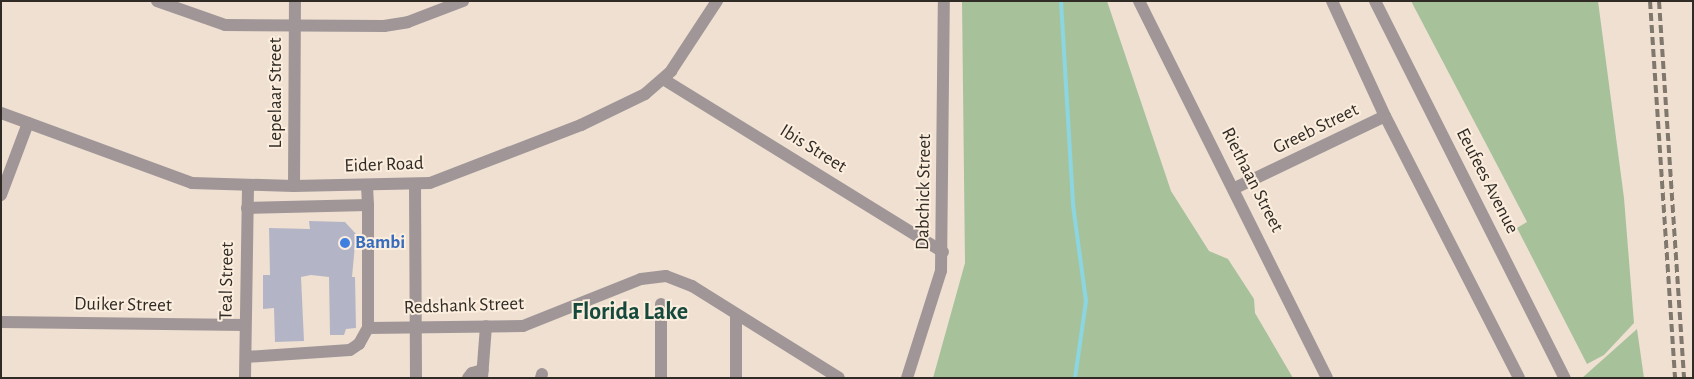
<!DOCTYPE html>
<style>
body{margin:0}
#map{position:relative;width:1694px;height:379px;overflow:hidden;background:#efe0d1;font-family:"Alegreya Sans",sans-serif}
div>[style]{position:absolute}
.green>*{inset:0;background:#a7c29b}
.stream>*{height:4px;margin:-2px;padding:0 2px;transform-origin:2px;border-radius:2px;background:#8bd6e1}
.building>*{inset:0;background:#b3b5c7}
.minor>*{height:12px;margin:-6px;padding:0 6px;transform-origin:6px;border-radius:6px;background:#a09697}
.rail>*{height:4px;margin-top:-2px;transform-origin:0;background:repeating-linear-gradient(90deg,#80776d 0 8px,transparent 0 12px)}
.dots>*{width:14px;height:14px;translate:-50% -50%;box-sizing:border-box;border:2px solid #fceede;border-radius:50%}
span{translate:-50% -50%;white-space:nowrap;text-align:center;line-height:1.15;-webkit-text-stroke:4px #fceede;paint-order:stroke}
.street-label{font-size:19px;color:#302b25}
.shop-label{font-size:19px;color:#366cbe;font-weight:700}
.left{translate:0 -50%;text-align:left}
.district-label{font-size:24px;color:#15493c;font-weight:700}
.frame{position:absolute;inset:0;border:2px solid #302b25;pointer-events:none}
</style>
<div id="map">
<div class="green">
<i style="clip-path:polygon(962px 1px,1107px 1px,1171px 191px,1209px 251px,1228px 259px,1254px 299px,1255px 313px,1293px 378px,933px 378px,965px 263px)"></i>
<i style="clip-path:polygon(1411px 1px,1598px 1px,1624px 198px,1634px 323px,1604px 355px,1587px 364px,1517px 228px,1527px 222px)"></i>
<i style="clip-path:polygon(1637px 329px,1644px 378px,1582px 378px,1609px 354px)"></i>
</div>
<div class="stream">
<i style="left:1061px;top:1px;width:204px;rotate:86.6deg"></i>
<i style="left:1073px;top:205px;width:97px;rotate:82.3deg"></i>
<i style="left:1086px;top:301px;width:78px;rotate:98.1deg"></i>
</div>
<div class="building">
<i style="clip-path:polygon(309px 221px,345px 222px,356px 234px,352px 277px,355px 277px,356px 328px,346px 329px,344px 335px,330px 335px,329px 277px,311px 275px,301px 277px,304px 341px,275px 342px,274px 308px,263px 309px,263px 275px,270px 275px,269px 228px,310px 229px)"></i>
</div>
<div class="minor">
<i style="left:157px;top:1px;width:72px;rotate:19.4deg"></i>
<i style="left:225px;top:25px;width:159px;rotate:0.4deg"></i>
<i style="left:384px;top:26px;width:24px;rotate:-9deg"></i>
<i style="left:408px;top:22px;width:59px;rotate:-20.9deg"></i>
<i style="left:1139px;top:1px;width:421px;rotate:63.5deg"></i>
<i style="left:1332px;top:1px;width:127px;rotate:65.3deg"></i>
<i style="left:1385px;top:116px;width:294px;rotate:62.9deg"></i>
<i style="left:1375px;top:1px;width:422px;rotate:63.3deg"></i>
<i style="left:663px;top:79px;width:329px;rotate:31.7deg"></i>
<i style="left:1px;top:113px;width:203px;rotate:20.1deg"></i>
<i style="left:192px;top:183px;width:102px;rotate:1.7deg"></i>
<i style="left:294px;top:186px;width:136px;rotate:-1.3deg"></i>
<i style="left:430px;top:183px;width:162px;rotate:-21deg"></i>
<i style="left:581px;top:125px;width:71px;rotate:-25.8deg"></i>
<i style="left:645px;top:94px;width:35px;rotate:-41deg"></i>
<i style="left:671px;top:71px;width:84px;rotate:-56.7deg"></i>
<i style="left:415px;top:185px;width:193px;rotate:89.7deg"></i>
<i style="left:294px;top:186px;width:185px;rotate:-89.7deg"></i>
<i style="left:1235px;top:188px;width:166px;rotate:-25.6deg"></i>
<i style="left:1px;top:195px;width:77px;rotate:-69.4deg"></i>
<i style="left:368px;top:205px;width:123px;rotate:90deg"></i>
<i style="left:247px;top:208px;width:121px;rotate:-1.4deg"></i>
<i style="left:368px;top:205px;width:20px;rotate:-93deg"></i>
<i style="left:1px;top:322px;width:244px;rotate:0.7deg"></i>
<i style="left:246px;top:357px;width:104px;rotate:-3.9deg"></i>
<i style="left:350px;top:350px;width:11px;rotate:-34deg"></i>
<i style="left:359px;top:344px;width:18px;rotate:-61deg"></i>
<i style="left:368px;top:328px;width:155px;rotate:-0.7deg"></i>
<i style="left:523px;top:326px;width:127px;rotate:-21.7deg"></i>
<i style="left:641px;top:279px;width:25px;rotate:-7deg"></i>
<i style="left:666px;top:276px;width:28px;rotate:21deg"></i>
<i style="left:692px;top:286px;width:173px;rotate:32deg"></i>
<i style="left:245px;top:378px;width:193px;rotate:-89.1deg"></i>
<i style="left:468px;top:378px;width:6px;rotate:-51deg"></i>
<i style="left:472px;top:373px;width:11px;rotate:-15deg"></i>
<i style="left:482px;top:378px;width:52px;rotate:-85.6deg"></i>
<i style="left:541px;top:378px;width:4px;rotate:-76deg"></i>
<i style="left:661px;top:378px;width:74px;rotate:-90deg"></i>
<i style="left:736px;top:378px;width:63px;rotate:-90deg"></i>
<i style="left:907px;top:378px;width:112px;rotate:-72.4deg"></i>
<i style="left:941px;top:271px;width:270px;rotate:-89.4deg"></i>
</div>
<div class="rail">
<i style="left:1650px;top:1px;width:378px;rotate:86.2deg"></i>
<i style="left:1659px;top:1px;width:378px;rotate:86.2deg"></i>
</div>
<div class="dots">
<i style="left:345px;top:243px;background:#3f7fe0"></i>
</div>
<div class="street-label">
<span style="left:276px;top:93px;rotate:-90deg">Lepelaar Street</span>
<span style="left:1316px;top:129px;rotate:-26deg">Greeb Street</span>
<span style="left:813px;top:149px;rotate:32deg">Ibis Street</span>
<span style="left:384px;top:165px;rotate:-2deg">Eider Road</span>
<span style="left:1252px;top:180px;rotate:63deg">Riethaan Street</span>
<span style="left:1487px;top:181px;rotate:63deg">Eeufees Avenue</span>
<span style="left:924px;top:192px;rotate:-89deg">Dabchick Street</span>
<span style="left:227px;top:281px;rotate:-89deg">Teal Street</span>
<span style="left:123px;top:305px;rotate:1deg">Duiker Street</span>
<span style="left:464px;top:306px;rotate:-2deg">Redshank Street</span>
</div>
<div class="shop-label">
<span class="left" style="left:355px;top:243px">Bambi</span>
</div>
<div class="district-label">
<span style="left:630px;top:313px">Florida Lake</span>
</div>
<div class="frame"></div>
</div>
